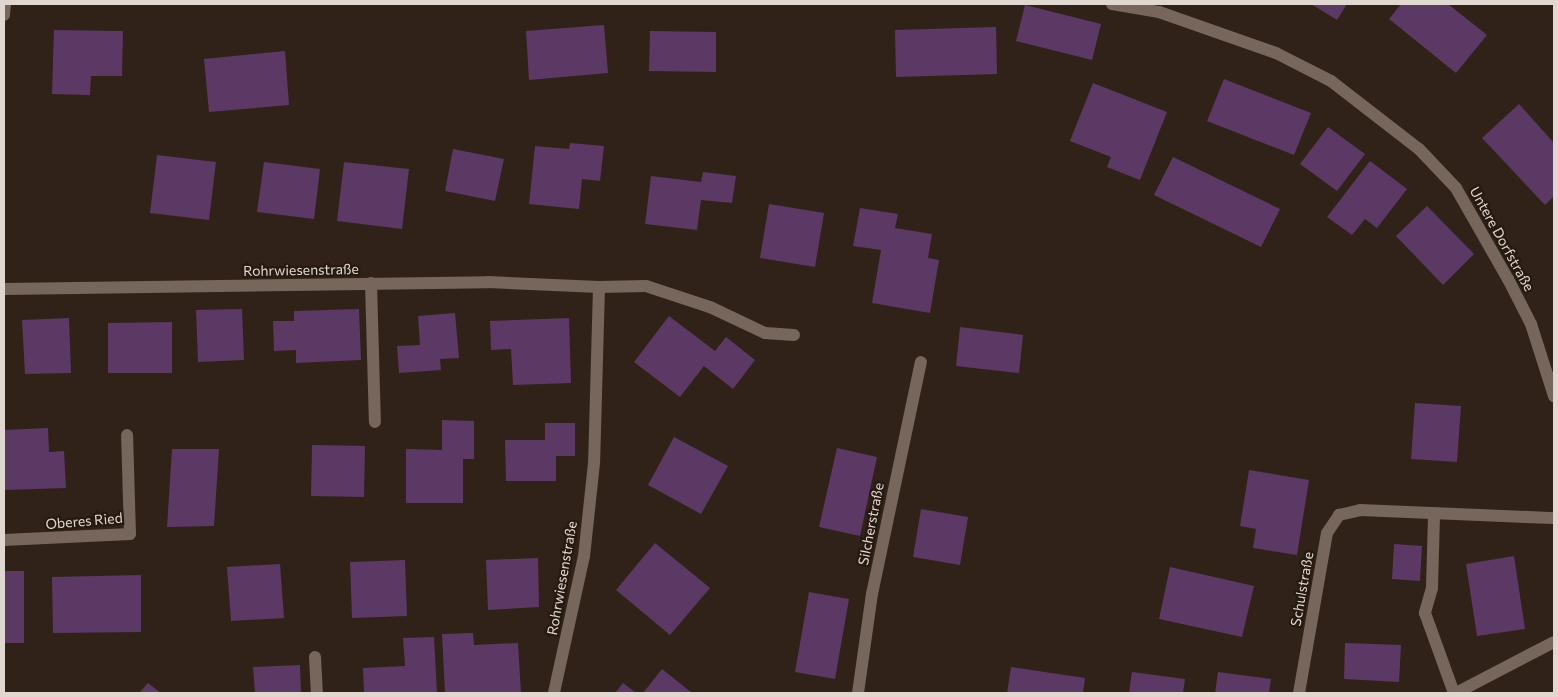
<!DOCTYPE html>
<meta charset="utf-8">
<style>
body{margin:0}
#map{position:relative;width:1558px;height:697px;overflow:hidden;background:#302219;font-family:Commissioner,sans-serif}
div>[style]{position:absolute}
.building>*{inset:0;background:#5c3864}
.service>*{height:12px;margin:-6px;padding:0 6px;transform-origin:6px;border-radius:6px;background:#76665b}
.minor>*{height:12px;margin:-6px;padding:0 6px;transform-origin:6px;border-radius:6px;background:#76665b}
.tertiary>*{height:12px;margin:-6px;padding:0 6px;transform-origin:6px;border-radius:6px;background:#76665b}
span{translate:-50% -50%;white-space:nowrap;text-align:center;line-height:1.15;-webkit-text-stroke:4.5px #261910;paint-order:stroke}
.street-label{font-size:14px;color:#e1d7d1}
.frame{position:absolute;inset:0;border:5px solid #e1d7d1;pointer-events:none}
</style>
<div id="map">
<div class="building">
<i style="clip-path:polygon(1311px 4px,1347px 4px,1337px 20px)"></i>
<i style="clip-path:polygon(1401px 4px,1448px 4px,1487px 35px,1456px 73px,1389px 19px)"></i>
<i style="clip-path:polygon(1025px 5px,1101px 24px,1092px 60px,1016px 41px)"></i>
<i style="clip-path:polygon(604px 25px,608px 73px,529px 80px,526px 31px)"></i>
<i style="clip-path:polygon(996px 27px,997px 74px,896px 77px,895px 30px)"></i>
<i style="clip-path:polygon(54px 30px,123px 31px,122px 76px,91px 76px,90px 95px,52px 94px)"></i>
<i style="clip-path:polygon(650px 31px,716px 32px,716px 72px,649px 71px)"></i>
<i style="clip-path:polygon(285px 51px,289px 105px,209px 112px,204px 59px)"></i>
<i style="clip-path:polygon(1224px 79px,1311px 113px,1294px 155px,1207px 121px)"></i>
<i style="clip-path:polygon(1093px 83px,1167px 112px,1140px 180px,1107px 167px,1111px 157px,1070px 141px)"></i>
<i style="clip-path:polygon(1519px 104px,1554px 143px,1554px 196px,1545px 205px,1482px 138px)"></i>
<i style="clip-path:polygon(1328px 127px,1365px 154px,1337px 191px,1300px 164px)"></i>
<i style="clip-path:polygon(570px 143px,604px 146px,600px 181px,582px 179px,579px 209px,529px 204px,535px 146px,569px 149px)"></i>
<i style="clip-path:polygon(453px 149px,504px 159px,495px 201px,445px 191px)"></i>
<i style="clip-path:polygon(157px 155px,216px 162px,209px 220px,150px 213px)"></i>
<i style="clip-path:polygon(1173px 157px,1280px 209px,1261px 247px,1154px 195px)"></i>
<i style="clip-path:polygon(1370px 161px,1407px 189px,1377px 228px,1365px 219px,1352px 235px,1327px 217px)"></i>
<i style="clip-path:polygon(264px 162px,320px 169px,314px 219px,257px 212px)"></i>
<i style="clip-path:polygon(344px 162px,409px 169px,402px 229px,337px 221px)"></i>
<i style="clip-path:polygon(703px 172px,736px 176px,732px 203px,701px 200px,697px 230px,645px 224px,651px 176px,701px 182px)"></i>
<i style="clip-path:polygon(769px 204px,824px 213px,815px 267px,760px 258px)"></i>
<i style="clip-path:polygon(1427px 206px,1474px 254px,1443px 285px,1396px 236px)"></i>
<i style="clip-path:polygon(860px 208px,898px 214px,895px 228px,932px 234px,928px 258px,939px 260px,930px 313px,872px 303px,881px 250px,853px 246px)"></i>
<i style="clip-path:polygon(242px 309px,244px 360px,198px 362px,196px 310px)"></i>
<i style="clip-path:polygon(359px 309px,361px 360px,296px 363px,296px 350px,274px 351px,273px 321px,294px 321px,294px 311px)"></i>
<i style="clip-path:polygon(455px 313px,459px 358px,440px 359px,441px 370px,399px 373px,397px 346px,420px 345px,418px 316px)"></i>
<i style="clip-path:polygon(669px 316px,715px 351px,726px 337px,755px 360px,733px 389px,704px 366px,680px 397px,634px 362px)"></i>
<i style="clip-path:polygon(69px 318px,71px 373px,25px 374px,22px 320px)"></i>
<i style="clip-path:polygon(569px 318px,571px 383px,513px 385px,511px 349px,491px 350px,490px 321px)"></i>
<i style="clip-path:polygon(172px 322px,172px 373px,108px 373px,108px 323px)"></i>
<i style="clip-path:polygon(960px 327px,1023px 335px,1019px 373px,956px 366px)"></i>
<i style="clip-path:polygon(1415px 403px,1461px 406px,1457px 462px,1411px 459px)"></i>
<i style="clip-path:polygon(442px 420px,474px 421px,474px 459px,463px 459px,463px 503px,406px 503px,406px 449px,442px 450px)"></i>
<i style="clip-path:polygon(545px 423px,575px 423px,575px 456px,556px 456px,556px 481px,506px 481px,505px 440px,545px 440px)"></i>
<i style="clip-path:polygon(48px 428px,49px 452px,64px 451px,66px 488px,4px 490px,4px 430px)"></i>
<i style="clip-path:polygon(674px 437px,728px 466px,701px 514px,648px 485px)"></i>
<i style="clip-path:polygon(312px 445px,365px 446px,364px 497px,311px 496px)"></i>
<i style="clip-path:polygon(837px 448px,877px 457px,860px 536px,819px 527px)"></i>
<i style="clip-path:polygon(172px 449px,219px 449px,214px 526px,167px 527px)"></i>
<i style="clip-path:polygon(1249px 470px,1309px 480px,1297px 555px,1253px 548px,1256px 529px,1240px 526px)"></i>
<i style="clip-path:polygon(921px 509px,968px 517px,960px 565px,913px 557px)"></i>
<i style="clip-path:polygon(655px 543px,710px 588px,670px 635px,616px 590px)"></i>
<i style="clip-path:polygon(1394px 544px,1422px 546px,1420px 581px,1392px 579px)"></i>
<i style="clip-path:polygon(1514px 556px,1525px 629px,1477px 636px,1466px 564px)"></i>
<i style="clip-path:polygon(538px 558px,539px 607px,488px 610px,486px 560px)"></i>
<i style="clip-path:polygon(405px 560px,407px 616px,352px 618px,350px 562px)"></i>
<i style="clip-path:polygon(280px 564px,284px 618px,231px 621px,227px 567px)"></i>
<i style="clip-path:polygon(1170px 567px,1254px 586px,1242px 637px,1159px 619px)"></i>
<i style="clip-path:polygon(4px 571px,24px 571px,24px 643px,4px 643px)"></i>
<i style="clip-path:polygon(141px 575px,141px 632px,53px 633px,52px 577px)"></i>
<i style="clip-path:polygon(809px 592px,849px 599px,835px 679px,795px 672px)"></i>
<i style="clip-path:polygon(473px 633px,474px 645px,518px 643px,521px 693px,445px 693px,442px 634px)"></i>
<i style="clip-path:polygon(434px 637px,437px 693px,364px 693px,363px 668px,405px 666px,403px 638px)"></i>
<i style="clip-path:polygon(1345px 643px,1401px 645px,1399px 682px,1344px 679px)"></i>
<i style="clip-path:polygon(300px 665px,301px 693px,255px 693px,253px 667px)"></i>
<i style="clip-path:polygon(1011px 667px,1085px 678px,1083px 693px,1007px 693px)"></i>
<i style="clip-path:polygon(662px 669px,692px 693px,643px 693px)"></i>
<i style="clip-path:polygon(1132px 672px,1185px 679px,1183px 693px,1129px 693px)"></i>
<i style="clip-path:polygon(1218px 672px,1271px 679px,1269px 693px,1215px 693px)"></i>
<i style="clip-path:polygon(148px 683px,161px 693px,139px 693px)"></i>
<i style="clip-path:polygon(623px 683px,636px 693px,615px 693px)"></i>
</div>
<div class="service">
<i style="left:371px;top:283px;width:139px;rotate:88.4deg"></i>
<i style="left:1434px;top:516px;width:72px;rotate:91.6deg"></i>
<i style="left:1432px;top:588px;width:26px;rotate:106deg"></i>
<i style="left:1425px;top:613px;width:85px;rotate:70.1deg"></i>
<i style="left:315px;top:657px;width:36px;rotate:87deg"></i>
<i style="left:1299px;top:693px;width:162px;rotate:-80.1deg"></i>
<i style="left:1327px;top:533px;width:22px;rotate:-56deg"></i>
<i style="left:1339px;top:515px;width:22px;rotate:-13deg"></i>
<i style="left:1360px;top:510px;width:194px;rotate:2.4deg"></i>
</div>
<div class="minor">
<i style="left:4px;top:15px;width:11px;rotate:-85deg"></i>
<i style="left:599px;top:287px;width:47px;rotate:-1.2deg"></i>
<i style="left:646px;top:286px;width:67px;rotate:18.2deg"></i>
<i style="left:710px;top:307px;width:61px;rotate:25.3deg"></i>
<i style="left:765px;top:333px;width:29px;rotate:4deg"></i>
<i style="left:4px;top:289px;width:484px;rotate:-0.8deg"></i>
<i style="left:488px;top:282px;width:111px;rotate:2.6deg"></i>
<i style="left:599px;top:287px;width:176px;rotate:91.6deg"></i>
<i style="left:594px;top:463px;width:94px;rotate:96.1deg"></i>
<i style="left:584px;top:556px;width:140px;rotate:102.4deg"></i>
<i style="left:4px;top:540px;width:126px;rotate:-2.7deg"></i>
<i style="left:130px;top:534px;width:99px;rotate:-91.7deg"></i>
<i style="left:858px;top:693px;width:100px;rotate:-82deg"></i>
<i style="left:872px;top:594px;width:237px;rotate:-78.1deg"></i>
<i style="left:1456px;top:693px;width:110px;rotate:-27.5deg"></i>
</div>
<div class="tertiary">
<i style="left:1112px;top:4px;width:48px;rotate:9.7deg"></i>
<i style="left:1159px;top:12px;width:124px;rotate:19.3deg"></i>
<i style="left:1276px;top:53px;width:62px;rotate:27deg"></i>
<i style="left:1331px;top:81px;width:111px;rotate:37.7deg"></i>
<i style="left:1419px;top:149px;width:54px;rotate:46.5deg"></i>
<i style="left:1456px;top:188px;width:105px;rotate:60.3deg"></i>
<i style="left:1508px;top:279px;width:51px;rotate:62.9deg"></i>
<i style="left:1531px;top:324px;width:76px;rotate:72.3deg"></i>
</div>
<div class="street-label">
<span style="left:1502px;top:239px;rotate:61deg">Untere Dorfstraße</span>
<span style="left:301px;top:270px;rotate:-1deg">Rohrwiesenstraße</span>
<span style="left:84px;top:521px;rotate:-5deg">Oberes Ried</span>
<span style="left:871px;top:524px;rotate:-79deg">Silcherstraße</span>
<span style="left:562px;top:578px;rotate:-80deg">Rohrwiesenstraße</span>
<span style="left:1302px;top:589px;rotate:-80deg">Schulstraße</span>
</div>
<div class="frame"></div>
</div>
